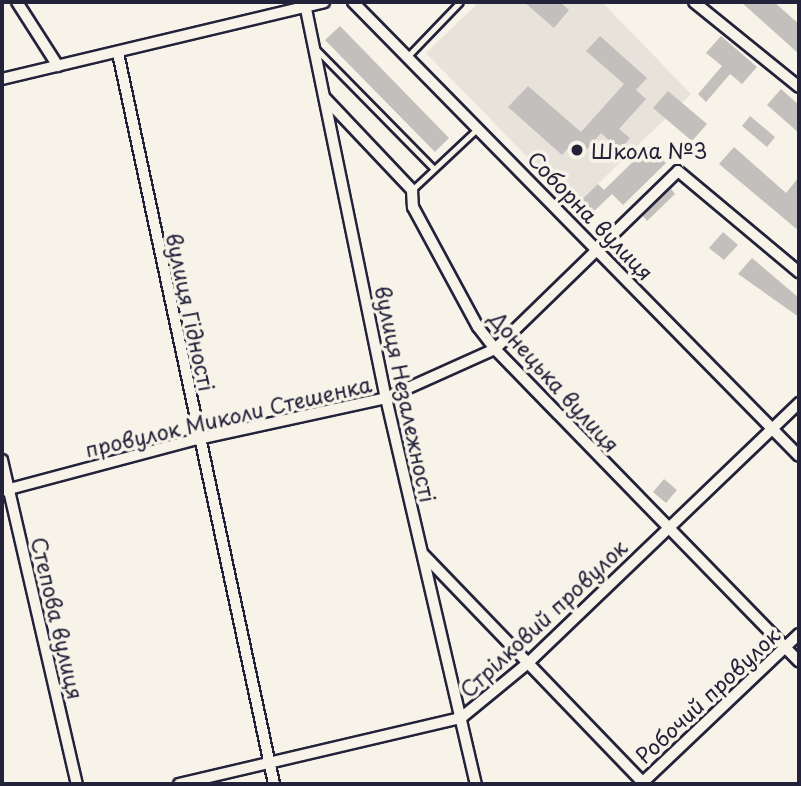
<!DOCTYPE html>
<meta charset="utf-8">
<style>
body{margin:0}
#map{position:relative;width:801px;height:786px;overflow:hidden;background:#f7f3e8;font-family:"Playpen Sans",sans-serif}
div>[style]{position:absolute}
.built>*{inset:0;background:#e7e3db}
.building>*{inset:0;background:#c2bfbd}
.roads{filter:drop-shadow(2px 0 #22223b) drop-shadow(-2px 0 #22223b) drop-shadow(0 2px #22223b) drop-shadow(0 -2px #22223b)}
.lane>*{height:5px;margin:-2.5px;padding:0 2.5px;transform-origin:2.5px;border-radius:2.5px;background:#f7f3e8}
.street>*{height:10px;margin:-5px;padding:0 5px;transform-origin:5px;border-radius:5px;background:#f7f3e8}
.dots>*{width:19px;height:19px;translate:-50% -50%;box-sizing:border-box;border:4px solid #f7f3e8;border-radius:50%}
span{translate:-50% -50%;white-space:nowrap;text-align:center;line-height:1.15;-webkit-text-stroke:7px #f7f3e8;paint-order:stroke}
.poi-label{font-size:21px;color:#22223b}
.left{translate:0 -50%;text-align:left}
.street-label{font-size:21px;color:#22223b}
.frame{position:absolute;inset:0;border:4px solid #22223b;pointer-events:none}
</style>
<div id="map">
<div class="built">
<i style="clip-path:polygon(479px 2px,602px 2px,691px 94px,575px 206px,426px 53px)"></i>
</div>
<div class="building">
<i style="clip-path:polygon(524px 2px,560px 2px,569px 10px,554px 28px)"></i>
<i style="clip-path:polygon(741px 2px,774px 2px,799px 24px,799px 54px)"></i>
<i style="clip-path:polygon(340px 26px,449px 138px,435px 152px,325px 40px)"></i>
<i style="clip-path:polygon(600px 36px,647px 78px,636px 90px,646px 99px,619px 129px,630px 138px,620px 150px,601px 133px,580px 157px,569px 147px,562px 155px,508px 107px,528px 86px,581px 132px,624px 84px,586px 51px)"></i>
<i style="clip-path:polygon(721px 36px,757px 67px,742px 84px,730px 74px,706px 102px,698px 94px,722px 66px,706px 53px)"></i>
<i style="clip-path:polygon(781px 89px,799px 105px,799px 133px,767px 105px)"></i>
<i style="clip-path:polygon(668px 91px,707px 124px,692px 141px,653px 108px)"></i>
<i style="clip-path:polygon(750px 116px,775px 137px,767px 147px,742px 126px)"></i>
<i style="clip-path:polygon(649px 146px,666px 163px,623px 205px,612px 194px,587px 218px,575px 206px,598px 184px,604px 190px)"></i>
<i style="clip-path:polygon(734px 147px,786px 193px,799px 177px,799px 231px,719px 164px)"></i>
<i style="clip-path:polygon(671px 189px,675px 194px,647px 221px,643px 216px)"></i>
<i style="clip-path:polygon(723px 232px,738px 245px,724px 260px,709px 248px)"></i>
<i style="clip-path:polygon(752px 258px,799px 298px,799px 317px,738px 274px)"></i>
<i style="clip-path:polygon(664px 479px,677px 490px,666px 503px,653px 492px)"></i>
</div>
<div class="roads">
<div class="lane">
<i style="left:316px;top:49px;width:168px;rotate:45.5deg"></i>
<i style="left:407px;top:57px;width:76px;rotate:-46.1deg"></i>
<i style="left:413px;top:189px;width:88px;rotate:-43.2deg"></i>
</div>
<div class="street">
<i style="left:17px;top:2px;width:76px;rotate:57.4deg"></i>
<i style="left:353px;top:2px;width:636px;rotate:45.51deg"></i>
<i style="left:694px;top:2px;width:135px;rotate:39deg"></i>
<i style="left:306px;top:9px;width:397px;rotate:78.4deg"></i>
<i style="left:386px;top:398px;width:396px;rotate:76.9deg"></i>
<i style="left:118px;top:53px;width:747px;rotate:77.95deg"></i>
<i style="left:2px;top:79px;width:331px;rotate:-13.4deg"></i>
<i style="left:325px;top:98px;width:127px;rotate:46.6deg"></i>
<i style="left:412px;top:190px;width:17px;rotate:87deg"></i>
<i style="left:413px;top:207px;width:136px;rotate:61.6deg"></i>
<i style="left:478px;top:327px;width:28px;rotate:52deg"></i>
<i style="left:495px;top:349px;width:436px;rotate:45.8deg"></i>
<i style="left:2px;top:460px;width:333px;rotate:77deg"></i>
<i style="left:2px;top:491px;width:203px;rotate:-14.9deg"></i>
<i style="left:198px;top:439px;width:192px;rotate:-12.3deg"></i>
<i style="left:386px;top:398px;width:120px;rotate:-24.2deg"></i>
<i style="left:495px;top:349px;width:255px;rotate:-44.2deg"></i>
<i style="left:678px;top:171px;width:158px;rotate:39.9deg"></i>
<i style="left:424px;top:555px;width:318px;rotate:46.1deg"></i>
<i style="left:179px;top:784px;width:290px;rotate:-13.2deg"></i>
<i style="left:461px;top:718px;width:87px;rotate:-39.4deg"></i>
<i style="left:528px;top:663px;width:376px;rotate:-43.8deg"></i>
<i style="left:641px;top:784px;width:218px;rotate:-43.5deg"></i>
</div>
</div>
<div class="dots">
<i style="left:577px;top:150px;background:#22223b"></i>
</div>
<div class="poi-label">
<span class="left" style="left:591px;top:150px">Школа №3</span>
</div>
<div class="street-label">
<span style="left:591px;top:215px;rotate:46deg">Соборна вулиця</span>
<span style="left:191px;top:312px;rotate:78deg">вулиця Гідності</span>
<span style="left:555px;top:381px;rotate:48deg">Донецька вулиця</span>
<span style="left:406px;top:394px;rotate:78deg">вулиця Незалежності</span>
<span style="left:228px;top:416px;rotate:-13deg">провулок Миколи Стешенка</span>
<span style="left:58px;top:618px;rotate:77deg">Степова вулиця</span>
<span style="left:543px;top:618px;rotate:-43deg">Стрілковий провулок</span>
<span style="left:707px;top:695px;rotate:-43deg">Робочий провулок</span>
</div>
<div class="frame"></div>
</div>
